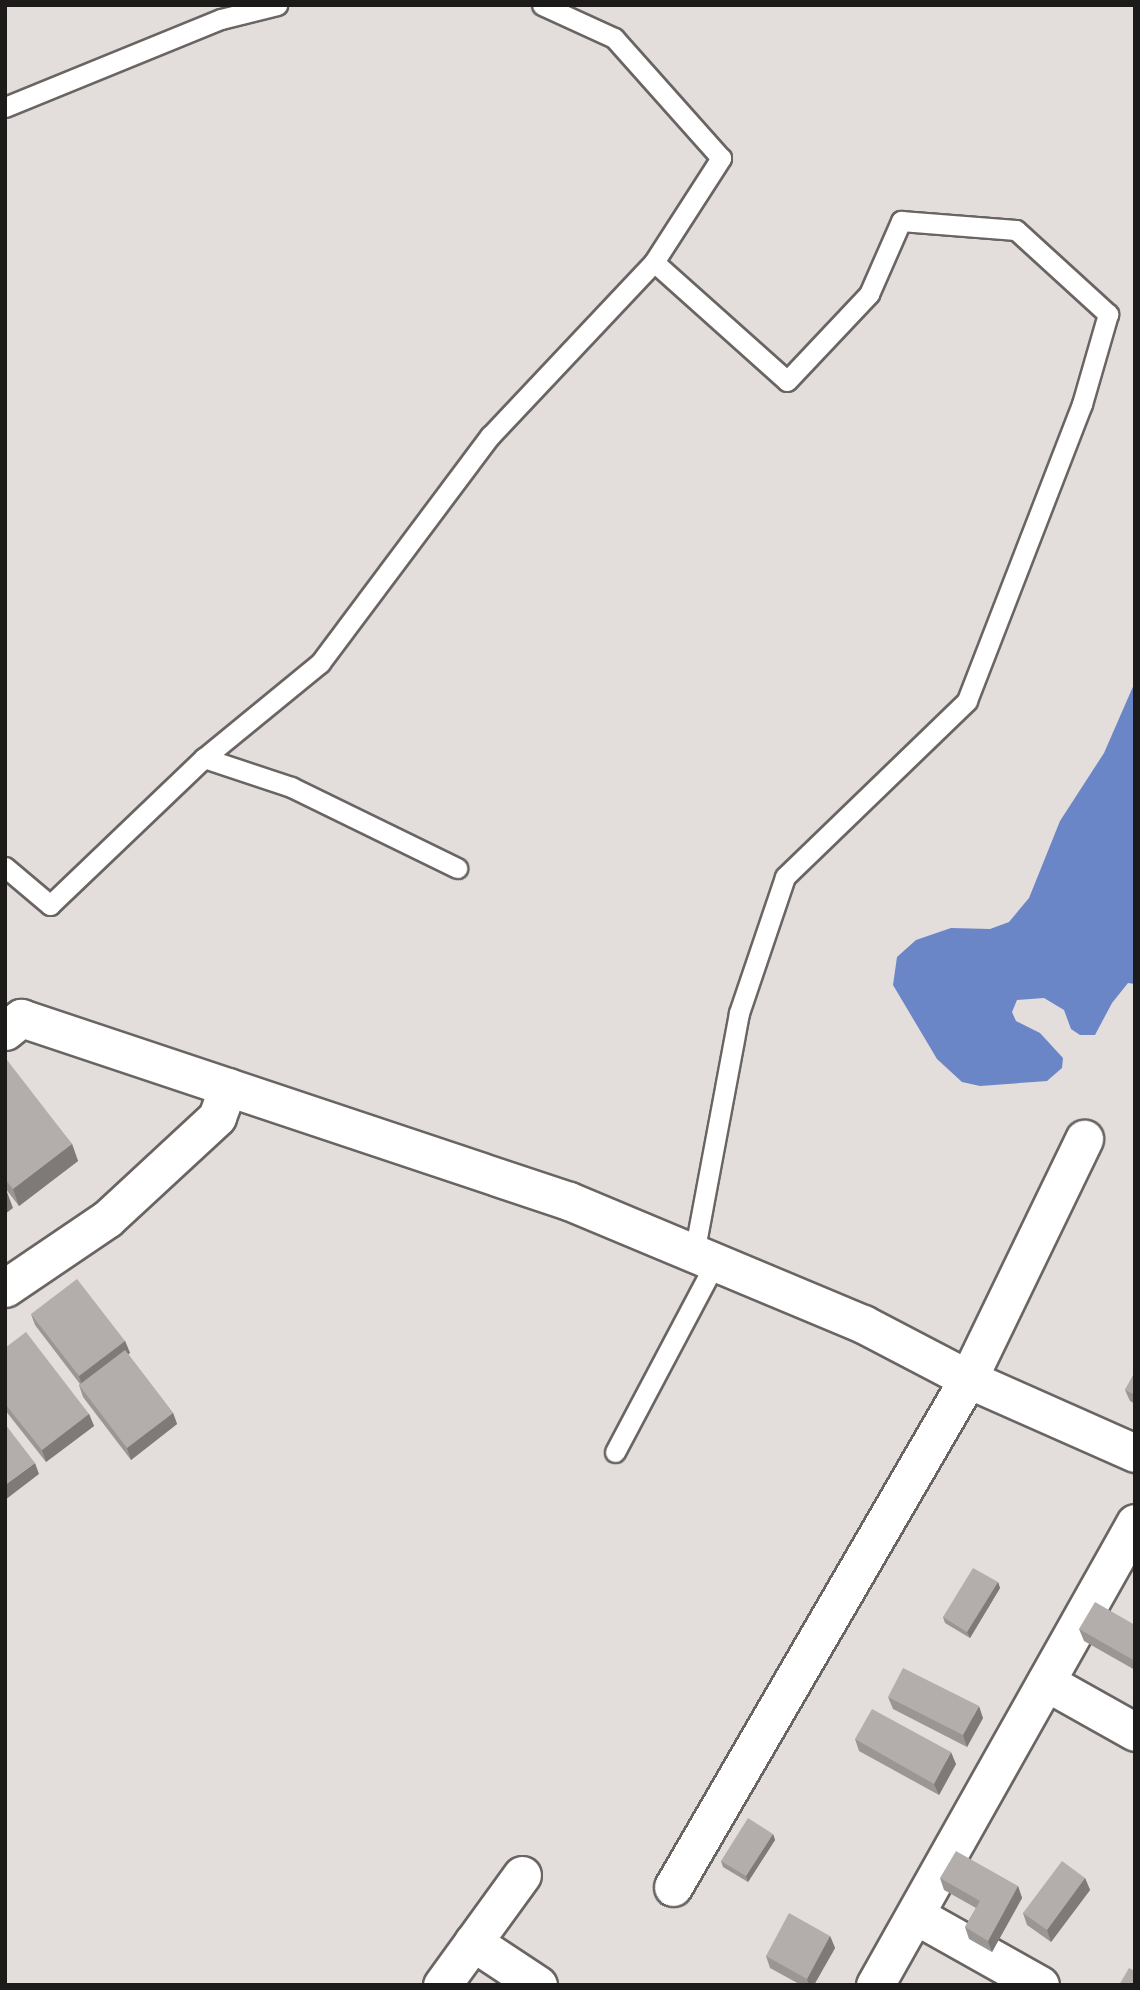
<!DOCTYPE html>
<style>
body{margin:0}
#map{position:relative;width:1140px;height:1990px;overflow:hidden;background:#e3dddb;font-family:"Times New Roman",serif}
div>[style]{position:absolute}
.water>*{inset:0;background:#6b86c7}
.roads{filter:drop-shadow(2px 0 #6a6563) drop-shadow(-2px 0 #6a6563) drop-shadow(0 2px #6a6563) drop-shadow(0 -2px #6a6563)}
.service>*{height:19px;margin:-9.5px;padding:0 9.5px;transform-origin:9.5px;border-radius:9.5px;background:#fff}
.minor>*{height:37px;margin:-18.5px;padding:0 18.5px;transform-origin:18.5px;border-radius:18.5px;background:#fff}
.wall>*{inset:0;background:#9a9694}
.shaded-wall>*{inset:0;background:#7d7a78}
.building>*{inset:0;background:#b3aeac}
span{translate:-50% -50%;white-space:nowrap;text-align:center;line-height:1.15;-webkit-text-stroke:5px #fff;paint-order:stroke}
.frame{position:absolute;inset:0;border:7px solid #1d1b1a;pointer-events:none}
</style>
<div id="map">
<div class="water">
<i style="clip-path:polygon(1135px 682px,1135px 984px,1128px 983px,1112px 1003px,1095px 1035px,1080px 1035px,1071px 1029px,1064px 1010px,1044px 998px,1017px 1000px,1012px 1012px,1016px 1021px,1040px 1033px,1063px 1058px,1062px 1068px,1047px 1081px,980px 1086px,962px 1082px,937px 1059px,893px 985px,897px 957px,916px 940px,951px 928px,990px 929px,1009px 922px,1029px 898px,1060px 821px,1104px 753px)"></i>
</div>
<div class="roads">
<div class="service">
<i style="left:5px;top:107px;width:233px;rotate:-22.2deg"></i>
<i style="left:221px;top:19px;width:58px;rotate:-14deg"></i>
<i style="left:654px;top:262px;width:178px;rotate:41.8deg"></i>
<i style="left:787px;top:381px;width:120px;rotate:-46.7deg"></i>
<i style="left:869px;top:294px;width:80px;rotate:-66.3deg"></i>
<i style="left:901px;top:221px;width:115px;rotate:4.5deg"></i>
<i style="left:1016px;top:230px;width:125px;rotate:42.4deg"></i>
<i style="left:1108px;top:314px;width:94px;rotate:106.1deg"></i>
<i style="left:1082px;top:404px;width:318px;rotate:111.2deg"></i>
<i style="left:967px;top:701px;width:253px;rotate:136deg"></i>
<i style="left:785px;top:877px;width:144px;rotate:108.7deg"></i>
<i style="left:739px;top:1013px;width:245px;rotate:100.6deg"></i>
<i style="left:204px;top:758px;width:92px;rotate:18.4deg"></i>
<i style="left:291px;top:787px;width:185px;rotate:26deg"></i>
<i style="left:5px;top:867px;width:59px;rotate:40.2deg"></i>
<i style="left:50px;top:905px;width:213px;rotate:-43.7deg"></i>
<i style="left:204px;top:758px;width:150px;rotate:-39.3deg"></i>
<i style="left:320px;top:663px;width:284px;rotate:-53.2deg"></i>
<i style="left:490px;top:436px;width:239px;rotate:-46.7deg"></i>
<i style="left:654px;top:262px;width:124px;rotate:-57.2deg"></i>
<i style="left:721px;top:158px;width:161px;rotate:-131.7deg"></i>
<i style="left:614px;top:38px;width:79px;rotate:-155.4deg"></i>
<i style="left:615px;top:1452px;width:214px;rotate:-62.1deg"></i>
</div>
<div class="minor">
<i style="left:5px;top:1031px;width:21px;rotate:-39deg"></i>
<i style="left:21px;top:1018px;width:578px;rotate:18.47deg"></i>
<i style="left:569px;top:1201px;width:319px;rotate:22.7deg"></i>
<i style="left:863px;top:1324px;width:119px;rotate:27.6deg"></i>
<i style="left:968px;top:1379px;width:183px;rotate:23.9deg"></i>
<i style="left:5px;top:1288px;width:123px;rotate:-34.1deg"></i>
<i style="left:107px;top:1219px;width:150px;rotate:-42.8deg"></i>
<i style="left:217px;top:1117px;width:32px;rotate:-70deg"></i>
<i style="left:1046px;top:1682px;width:102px;rotate:29.3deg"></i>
<i style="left:673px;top:1887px;width:587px;rotate:-59.86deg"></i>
<i style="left:968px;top:1379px;width:267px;rotate:-64.2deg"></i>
<i style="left:917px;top:1916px;width:141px;rotate:29.3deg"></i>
<i style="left:473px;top:1942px;width:78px;rotate:33.5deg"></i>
<i style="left:442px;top:1985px;width:136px;rotate:-54deg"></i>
<i style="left:875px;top:1985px;width:530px;rotate:-60.63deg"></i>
</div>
</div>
<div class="wall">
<i style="clip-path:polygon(5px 1062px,72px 1144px,78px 1161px,19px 1206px,5px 1188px)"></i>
<i style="clip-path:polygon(31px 1314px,125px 1341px,130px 1353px,128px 1354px,173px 1413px,177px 1424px,131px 1460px,83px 1397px,79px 1385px,80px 1384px,35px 1325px)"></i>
<i style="clip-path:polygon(5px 1348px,89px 1414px,94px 1426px,46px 1462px,5px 1410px)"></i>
<i style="clip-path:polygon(1135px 1372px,1135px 1404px,1130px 1401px,1125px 1390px)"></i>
<i style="clip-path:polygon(998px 1582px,1000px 1588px,970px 1638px,945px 1623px,943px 1617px)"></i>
<i style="clip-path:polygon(1135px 1625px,1135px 1670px,1084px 1641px,1079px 1629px)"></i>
<i style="clip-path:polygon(888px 1697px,983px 1718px,967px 1747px,893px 1709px)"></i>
<i style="clip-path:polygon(855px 1739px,956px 1764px,939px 1795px,859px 1751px)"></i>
<i style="clip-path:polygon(773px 1834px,775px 1840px,748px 1882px,723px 1867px,721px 1861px)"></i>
<i style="clip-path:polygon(940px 1878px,1018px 1886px,1022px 1898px,992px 1952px,969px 1939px,965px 1927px,976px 1908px,944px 1890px)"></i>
<i style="clip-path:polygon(1085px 1878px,1090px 1890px,1051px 1942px,1027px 1925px,1023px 1913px)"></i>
<i style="clip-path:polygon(830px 1936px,835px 1948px,814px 1985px,801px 1985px,770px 1968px,766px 1956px)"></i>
</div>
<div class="shaded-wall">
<i style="clip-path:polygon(72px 1144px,78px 1161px,19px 1206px,13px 1189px)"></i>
<i style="clip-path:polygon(7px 1192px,13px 1208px,5px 1214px,5px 1193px)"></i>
<i style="clip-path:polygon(125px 1341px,130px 1353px,83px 1388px,79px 1376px)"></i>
<i style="clip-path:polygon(173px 1413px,177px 1424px,131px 1460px,127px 1448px)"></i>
<i style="clip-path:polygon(89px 1414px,94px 1426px,46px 1462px,42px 1450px)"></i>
<i style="clip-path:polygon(35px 1463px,39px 1474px,5px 1500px,5px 1485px)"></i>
<i style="clip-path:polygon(998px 1582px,1000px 1588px,970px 1638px,967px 1632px)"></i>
<i style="clip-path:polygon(979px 1706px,983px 1718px,967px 1747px,963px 1735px)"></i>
<i style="clip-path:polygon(951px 1752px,956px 1764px,939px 1795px,934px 1784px)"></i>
<i style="clip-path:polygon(773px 1834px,775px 1840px,748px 1882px,746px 1876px)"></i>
<i style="clip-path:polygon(1085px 1878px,1090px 1890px,1051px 1942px,1047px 1930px)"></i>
<i style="clip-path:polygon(1018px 1886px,1022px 1898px,992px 1952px,988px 1941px)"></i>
<i style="clip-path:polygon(830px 1936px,835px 1948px,814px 1985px,809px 1985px,807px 1979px)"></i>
</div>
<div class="building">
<i style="clip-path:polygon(7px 1060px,72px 1144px,13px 1189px,5px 1179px,5px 1062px)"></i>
<i style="clip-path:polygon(77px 1279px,125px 1341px,79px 1376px,31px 1314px)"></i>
<i style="clip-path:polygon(26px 1332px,89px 1414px,42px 1450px,5px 1404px,5px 1348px)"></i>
<i style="clip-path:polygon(125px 1350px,173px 1413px,127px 1448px,79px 1385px)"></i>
<i style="clip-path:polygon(1135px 1372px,1135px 1395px,1125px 1390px)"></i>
<i style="clip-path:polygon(5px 1424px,35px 1463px,5px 1485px)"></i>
<i style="clip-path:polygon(973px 1568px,998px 1582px,967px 1632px,943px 1617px)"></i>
<i style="clip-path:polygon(1095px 1602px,1135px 1625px,1135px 1661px,1079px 1629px)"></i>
<i style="clip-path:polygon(903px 1668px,979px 1706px,963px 1735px,888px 1697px)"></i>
<i style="clip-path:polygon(872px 1709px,951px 1752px,934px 1784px,855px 1739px)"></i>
<i style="clip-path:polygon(748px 1818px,773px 1834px,746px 1876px,721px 1861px)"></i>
<i style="clip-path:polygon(956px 1851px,1018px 1886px,988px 1941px,965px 1927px,980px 1901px,940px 1878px)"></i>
<i style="clip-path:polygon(1062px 1861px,1085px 1878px,1047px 1930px,1023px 1913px)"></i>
<i style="clip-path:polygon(789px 1913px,830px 1936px,807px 1979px,766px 1956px)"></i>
<i style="clip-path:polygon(1129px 1968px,1135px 1971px,1135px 1985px,1119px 1985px)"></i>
</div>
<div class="frame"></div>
</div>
